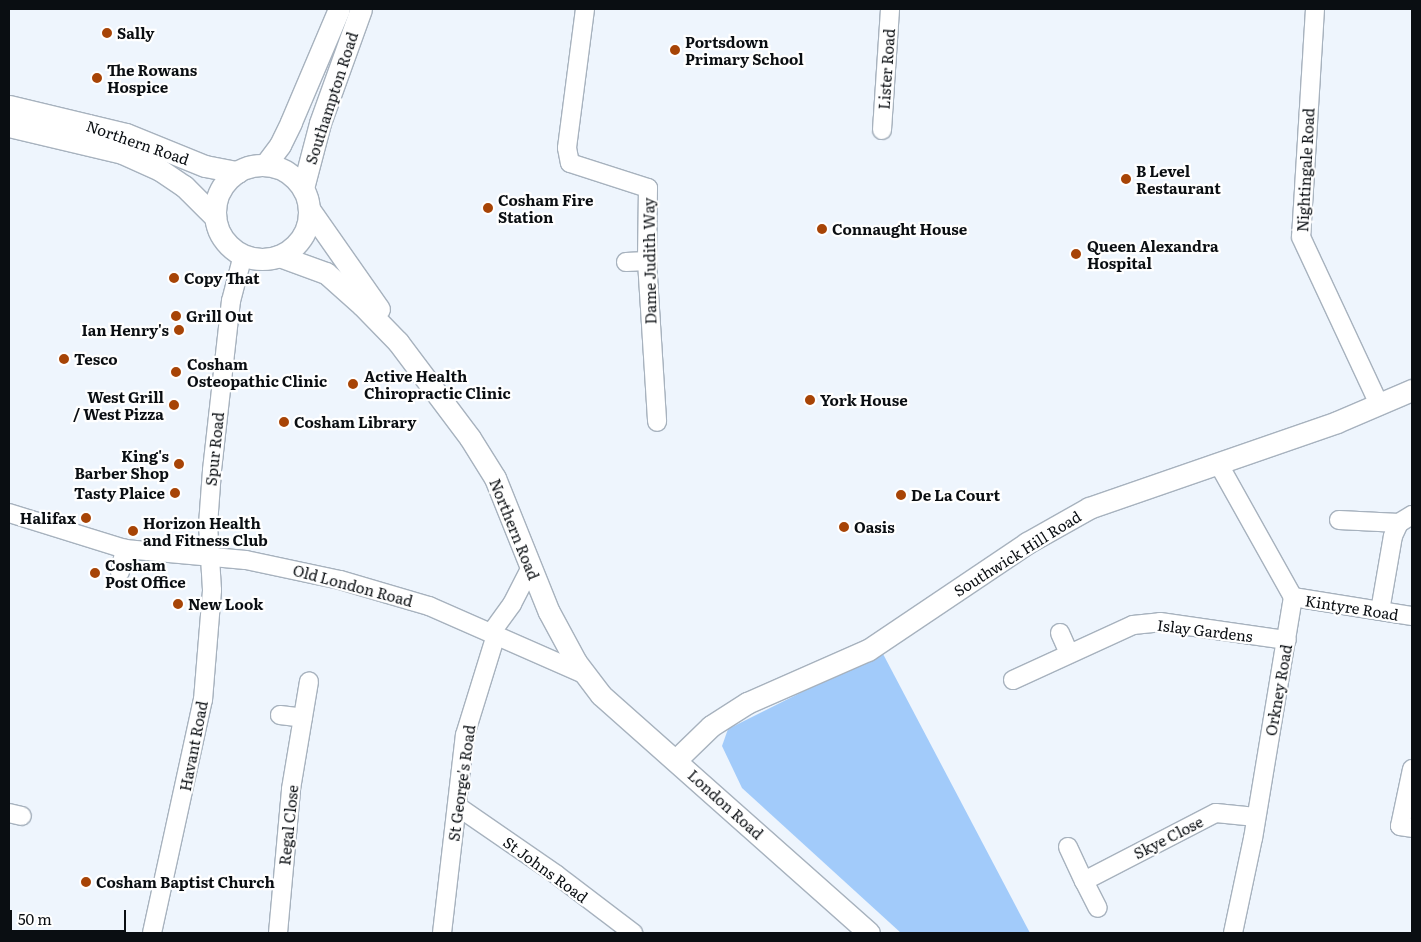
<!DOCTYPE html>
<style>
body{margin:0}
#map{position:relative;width:1421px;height:942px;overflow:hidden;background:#eef5fd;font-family:Literata,serif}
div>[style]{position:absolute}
.green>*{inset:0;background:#a2cbfa}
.roads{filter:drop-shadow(1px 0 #a7b2be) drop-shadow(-1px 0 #a7b2be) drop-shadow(0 1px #a7b2be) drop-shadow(0 -1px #a7b2be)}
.minor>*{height:18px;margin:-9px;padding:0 9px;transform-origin:9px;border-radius:9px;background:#fff}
.major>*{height:21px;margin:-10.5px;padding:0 10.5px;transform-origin:10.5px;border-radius:10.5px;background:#fff}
.major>.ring{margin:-10.5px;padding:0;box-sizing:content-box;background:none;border:21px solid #fff;border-radius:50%}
.dots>*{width:14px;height:14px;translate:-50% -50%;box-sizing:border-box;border:2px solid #fff;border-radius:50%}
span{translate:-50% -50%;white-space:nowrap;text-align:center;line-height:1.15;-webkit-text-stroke:4.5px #fff;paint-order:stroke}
.poi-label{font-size:15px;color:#0a0e12;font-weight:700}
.left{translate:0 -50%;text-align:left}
.right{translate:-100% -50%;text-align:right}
.street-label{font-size:15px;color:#0a0e12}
.frame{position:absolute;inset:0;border:10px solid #0a0e12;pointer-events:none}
.scale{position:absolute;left:10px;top:910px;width:116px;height:22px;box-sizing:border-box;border:2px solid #0a0e12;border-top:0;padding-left:6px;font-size:15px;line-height:18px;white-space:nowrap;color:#0a0e12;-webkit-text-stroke:4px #fff;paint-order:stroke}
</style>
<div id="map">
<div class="green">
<i style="clip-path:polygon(882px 652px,1030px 933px,901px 933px,742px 788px,722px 746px,728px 729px)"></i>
</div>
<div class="roads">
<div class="minor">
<i style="left:585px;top:9px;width:140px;rotate:97.4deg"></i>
<i style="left:567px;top:148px;width:15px;rotate:79deg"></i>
<i style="left:570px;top:163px;width:82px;rotate:17.8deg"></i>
<i style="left:648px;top:188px;width:73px;rotate:90.8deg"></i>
<i style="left:647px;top:261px;width:161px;rotate:86.4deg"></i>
<i style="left:1315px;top:9px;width:228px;rotate:93.5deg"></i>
<i style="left:1301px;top:237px;width:184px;rotate:65deg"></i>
<i style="left:882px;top:130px;width:121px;rotate:-86.2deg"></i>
<i style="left:626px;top:262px;width:21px;rotate:-3deg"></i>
<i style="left:1218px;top:463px;width:154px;rotate:60.8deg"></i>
<i style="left:1293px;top:597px;width:244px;rotate:99.4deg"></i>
<i style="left:1253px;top:838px;width:97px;rotate:101.9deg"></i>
<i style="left:9px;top:513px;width:121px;rotate:17.2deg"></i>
<i style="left:125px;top:549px;width:121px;rotate:5.2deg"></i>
<i style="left:246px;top:560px;width:96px;rotate:12deg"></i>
<i style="left:340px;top:580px;width:93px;rotate:16.3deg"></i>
<i style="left:429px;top:606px;width:169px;rotate:23.7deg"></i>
<i style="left:1339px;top:520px;width:60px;rotate:2.9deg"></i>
<i style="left:120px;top:572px;width:24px;rotate:-78deg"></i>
<i style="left:1293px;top:597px;width:121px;rotate:9.1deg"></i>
<i style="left:1380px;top:611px;width:76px;rotate:-80.2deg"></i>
<i style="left:1393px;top:536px;width:14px;rotate:-65deg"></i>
<i style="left:1399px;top:523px;width:15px;rotate:-32deg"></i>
<i style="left:491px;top:633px;width:36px;rotate:-54deg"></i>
<i style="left:512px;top:604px;width:42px;rotate:-62.8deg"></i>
<i style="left:1060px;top:633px;width:22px;rotate:66deg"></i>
<i style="left:1013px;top:680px;width:132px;rotate:-24.6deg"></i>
<i style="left:1133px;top:625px;width:27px;rotate:-6deg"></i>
<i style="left:1160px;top:622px;width:128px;rotate:8.1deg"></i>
<i style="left:280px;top:715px;width:23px;rotate:7deg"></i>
<i style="left:1412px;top:769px;width:58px;rotate:101.9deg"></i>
<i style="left:1400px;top:826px;width:12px;rotate:9deg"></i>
<i style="left:457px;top:806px;width:121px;rotate:34.6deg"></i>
<i style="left:557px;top:875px;width:96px;rotate:37.3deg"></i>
<i style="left:9px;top:813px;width:13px;rotate:13deg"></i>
<i style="left:1068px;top:847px;width:38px;rotate:65deg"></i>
<i style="left:1084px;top:881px;width:148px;rotate:-27.3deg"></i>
<i style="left:1216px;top:813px;width:40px;rotate:5.7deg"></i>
<i style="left:1084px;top:881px;width:30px;rotate:63deg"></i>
<i style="left:152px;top:933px;width:239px;rotate:-77.7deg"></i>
<i style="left:203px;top:700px;width:110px;rotate:-85.3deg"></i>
<i style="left:212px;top:590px;width:65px;rotate:-93.5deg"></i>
<i style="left:208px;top:525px;width:55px;rotate:-85.8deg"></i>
<i style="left:212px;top:470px;width:170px;rotate:-83.6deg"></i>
<i style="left:231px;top:301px;width:48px;rotate:-75.4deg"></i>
<i style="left:278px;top:933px;width:145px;rotate:-84.8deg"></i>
<i style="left:291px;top:789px;width:109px;rotate:-80.5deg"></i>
<i style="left:442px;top:933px;width:199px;rotate:-83.4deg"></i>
<i style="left:465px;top:735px;width:105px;rotate:-72.8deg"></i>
</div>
<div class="major">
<i style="left:9px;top:106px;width:120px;rotate:13.5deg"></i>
<i style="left:126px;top:134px;width:85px;rotate:22.1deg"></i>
<i style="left:205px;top:166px;width:33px;rotate:11deg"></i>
<i style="left:9px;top:126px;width:116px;rotate:13.4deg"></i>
<i style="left:122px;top:153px;width:42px;rotate:24.1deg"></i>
<i style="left:160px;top:170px;width:29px;rotate:34deg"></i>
<i style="left:184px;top:186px;width:44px;rotate:45deg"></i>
<i style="left:265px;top:165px;width:25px;rotate:-53deg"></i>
<i style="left:280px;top:145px;width:25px;rotate:-64deg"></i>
<i style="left:291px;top:122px;width:123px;rotate:-67deg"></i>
<i class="ring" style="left:215px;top:165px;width:73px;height:73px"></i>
<i style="left:303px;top:188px;width:67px;rotate:-75.3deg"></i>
<i style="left:320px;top:123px;width:121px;rotate:-70.2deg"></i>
<i style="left:309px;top:209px;width:122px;rotate:55deg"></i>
<i style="left:279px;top:256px;width:50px;rotate:19.9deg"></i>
<i style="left:326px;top:273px;width:48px;rotate:41.6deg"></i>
<i style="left:362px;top:305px;width:52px;rotate:45.8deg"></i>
<i style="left:398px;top:342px;width:120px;rotate:53.1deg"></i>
<i style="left:470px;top:438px;width:47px;rotate:58deg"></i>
<i style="left:495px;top:478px;width:144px;rotate:68.1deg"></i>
<i style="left:549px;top:612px;width:57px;rotate:61.6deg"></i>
<i style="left:576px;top:662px;width:41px;rotate:52.9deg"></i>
<i style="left:601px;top:695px;width:358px;rotate:41.6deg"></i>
<i style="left:677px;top:759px;width:47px;rotate:-44.1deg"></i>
<i style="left:711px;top:726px;width:43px;rotate:-32.6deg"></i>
<i style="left:747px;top:703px;width:132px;rotate:-23.7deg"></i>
<i style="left:868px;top:650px;width:192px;rotate:-33.9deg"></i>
<i style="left:1027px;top:543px;width:71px;rotate:-29.4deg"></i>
<i style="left:1089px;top:508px;width:262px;rotate:-19.1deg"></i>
<i style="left:1337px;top:422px;width:82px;rotate:-23.1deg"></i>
</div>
</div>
<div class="dots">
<i style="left:107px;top:33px;background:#a74406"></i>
<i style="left:675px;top:50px;background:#a74406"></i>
<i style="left:97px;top:78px;background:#a74406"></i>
<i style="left:1126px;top:179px;background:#a74406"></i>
<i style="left:488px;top:208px;background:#a74406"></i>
<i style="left:822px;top:229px;background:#a74406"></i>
<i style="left:1076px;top:254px;background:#a74406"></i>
<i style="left:174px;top:278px;background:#a74406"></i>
<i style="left:176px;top:316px;background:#a74406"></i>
<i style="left:179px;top:330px;background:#a74406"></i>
<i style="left:64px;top:359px;background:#a74406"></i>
<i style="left:176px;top:372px;background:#a74406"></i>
<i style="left:353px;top:384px;background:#a74406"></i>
<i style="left:810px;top:400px;background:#a74406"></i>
<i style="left:174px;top:405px;background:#a74406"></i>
<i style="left:284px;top:422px;background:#a74406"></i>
<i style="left:179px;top:464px;background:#a74406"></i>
<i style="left:175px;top:493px;background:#a74406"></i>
<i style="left:901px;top:495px;background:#a74406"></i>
<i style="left:86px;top:518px;background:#a74406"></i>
<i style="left:844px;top:527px;background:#a74406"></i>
<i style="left:133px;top:531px;background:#a74406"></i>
<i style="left:95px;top:573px;background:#a74406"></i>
<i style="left:178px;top:604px;background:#a74406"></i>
<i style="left:86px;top:882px;background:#a74406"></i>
</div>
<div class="poi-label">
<span class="left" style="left:117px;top:33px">Sally</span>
<span class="left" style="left:685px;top:50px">Portsdown<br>Primary School</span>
<span class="left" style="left:107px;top:78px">The Rowans<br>Hospice</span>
<span class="left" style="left:1136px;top:179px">B Level<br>Restaurant</span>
<span class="left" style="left:498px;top:208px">Cosham Fire<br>Station</span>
<span class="left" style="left:832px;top:229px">Connaught House</span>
<span class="left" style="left:1087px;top:254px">Queen Alexandra<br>Hospital</span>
<span class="left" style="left:184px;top:278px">Copy That</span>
<span class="left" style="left:186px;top:316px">Grill Out</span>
<span class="right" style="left:169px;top:330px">Ian Henry's</span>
<span class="left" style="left:74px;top:359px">Tesco</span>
<span class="left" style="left:187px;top:372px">Cosham<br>Osteopathic Clinic</span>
<span class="left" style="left:364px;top:384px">Active Health<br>Chiropractic Clinic</span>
<span class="right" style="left:164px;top:405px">West Grill<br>/ West Pizza</span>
<span class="left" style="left:820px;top:400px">York House</span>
<span class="left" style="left:294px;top:422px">Cosham Library</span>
<span class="right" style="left:169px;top:464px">King's<br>Barber Shop</span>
<span class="right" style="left:165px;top:493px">Tasty Plaice</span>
<span class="left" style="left:911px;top:495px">De La Court</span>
<span class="right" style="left:76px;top:518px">Halifax</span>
<span class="left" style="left:143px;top:531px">Horizon Health<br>and Fitness Club</span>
<span class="left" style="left:854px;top:527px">Oasis</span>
<span class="left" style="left:105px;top:573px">Cosham<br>Post Office</span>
<span class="left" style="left:188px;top:604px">New Look</span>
<span class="left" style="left:96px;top:882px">Cosham Baptist Church</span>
</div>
<div class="street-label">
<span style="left:886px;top:69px;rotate:-86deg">Lister Road</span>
<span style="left:331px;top:98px;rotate:-72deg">Southampton Road</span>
<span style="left:138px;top:142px;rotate:19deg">Northern Road</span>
<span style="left:1305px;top:170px;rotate:-87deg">Nightingale Road</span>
<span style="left:649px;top:261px;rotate:-91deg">Dame Judith Way</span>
<span style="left:214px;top:449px;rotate:-84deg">Spur Road</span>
<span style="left:515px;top:529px;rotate:68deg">Northern Road</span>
<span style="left:1017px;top:553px;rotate:-32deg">Southwick Hill Road</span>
<span style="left:353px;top:585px;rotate:15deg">Old London Road</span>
<span style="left:1352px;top:607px;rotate:9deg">Kintyre Road</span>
<span style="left:1205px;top:630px;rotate:7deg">Islay Gardens</span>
<span style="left:1278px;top:690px;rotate:-80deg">Orkney Road</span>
<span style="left:193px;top:746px;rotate:-79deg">Havant Road</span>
<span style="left:461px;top:783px;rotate:-82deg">St George's Road</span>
<span style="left:726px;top:804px;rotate:42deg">London Road</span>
<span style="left:288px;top:825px;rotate:-84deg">Regal Close</span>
<span style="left:1168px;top:837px;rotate:-27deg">Skye Close</span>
<span style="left:546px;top:869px;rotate:36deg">St Johns Road</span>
</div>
<div class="frame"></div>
<div class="scale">50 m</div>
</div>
